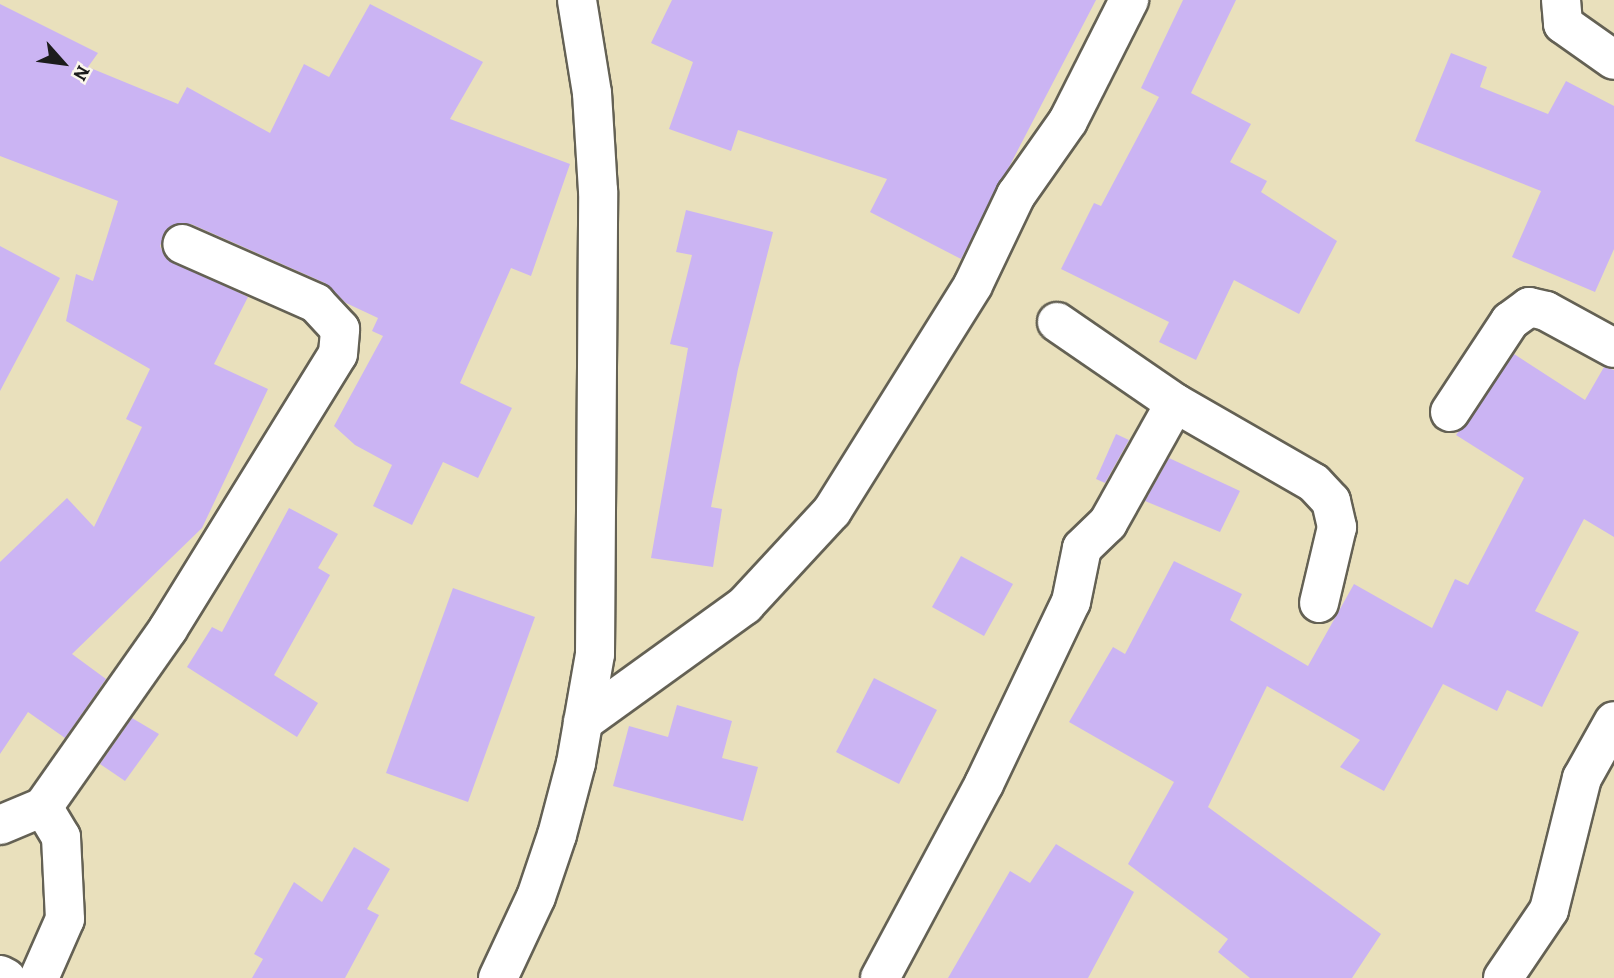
<!DOCTYPE html>
<style>
body{margin:0}
#map{position:relative;width:1614px;height:978px;overflow:hidden;background:#e9e0bc;font-family:Alegreya,serif}
div>[style]{position:absolute}
.building>*{inset:0;background:#cbb4f3}
.roads{filter:drop-shadow(2px 0 #646154) drop-shadow(-2px 0 #646154) drop-shadow(0 2px #646154) drop-shadow(0 -2px #646154)}
.minor>*{height:38px;margin:-19px;padding:0 19px;transform-origin:19px;border-radius:19px;background:#fff}
span{translate:-50% -50%;white-space:nowrap;text-align:center;line-height:1.15;-webkit-text-stroke:5px #fbf7ec;paint-order:stroke}
.north{position:absolute;left:28px;top:28px;width:70px;height:70px;-webkit-text-stroke:5px #fbf7ec;paint-order:stroke;rotate:118deg;font-size:19px;font-weight:700;line-height:28px;text-align:center;color:#1c1c1c}
.north::after{content:'';display:block;margin:auto;width:24px;height:32px;background:#1c1c1c;clip-path:polygon(50% 0,100% 100%,50% 72%,0 100%)}
</style>
<div id="map">
<div class="building">
<i style="clip-path:polygon(672px 0,1096px 0,961px 259px,870px 212px,887px 179px,738px 130px,731px 151px,669px 129px,693px 62px,651px 43px)"></i>
<i style="clip-path:polygon(1183px 0,1236px 0,1191px 93px,1251px 124px,1230px 162px,1267px 181px,1261px 192px,1337px 241px,1299px 314px,1234px 280px,1196px 360px,1159px 342px,1169px 322px,1061px 269px,1094px 203px,1101px 206px,1159px 97px,1141px 88px)"></i>
<i style="clip-path:polygon(0 4px,98px 53px,88px 67px,178px 104px,187px 87px,270px 133px,304px 64px,329px 77px,370px 4px,483px 62px,450px 119px,570px 164px,531px 276px,511px 268px,460px 383px,512px 408px,478px 478px,443px 462px,412px 525px,373px 506px,392px 465px,355px 445px,334px 426px,383px 336px,372px 331px,378px 318px,346px 303px,325px 283px,191px 224px,169px 227px,160px 246px,165px 257px,248px 297px,214px 364px,268px 389px,202px 528px,72px 654px,106px 679px,65px 738px,28px 712px,0 754px,0 562px,67px 498px,94px 527px,142px 427px,126px 419px,150px 369px,66px 321px,76px 274px,93px 281px,118px 201px,0 156px)"></i>
<i style="clip-path:polygon(1451px 53px,1487px 67px,1480px 87px,1548px 114px,1566px 81px,1614px 106px,1614px 249px,1595px 292px,1512px 257px,1541px 191px,1415px 141px)"></i>
<i style="clip-path:polygon(686px 210px,773px 232px,738px 369px,711px 507px,722px 509px,713px 567px,651px 558px,688px 348px,670px 344px,692px 255px,676px 252px)"></i>
<i style="clip-path:polygon(0 246px,60px 278px,0 391px)"></i>
<i style="clip-path:polygon(1514px 354px,1585px 400px,1604px 367px,1614px 370px,1614px 537px,1584px 519px,1535px 611px,1579px 632px,1542px 707px,1507px 690px,1497px 711px,1443px 684px,1384px 791px,1340px 767px,1360px 740px,1267px 686px,1208px 807px,1381px 934px,1352px 978px,1250px 978px,1218px 952px,1228px 939px,1128px 864px,1174px 782px,1069px 722px,1113px 647px,1125px 654px,1174px 561px,1242px 594px,1230px 620px,1308px 666px,1354px 584px,1432px 628px,1455px 579px,1468px 585px,1524px 478px,1456px 435px)"></i>
<i style="clip-path:polygon(1116px 434px,1129px 440px,1105px 483px,1096px 479px)"></i>
<i style="clip-path:polygon(1169px 458px,1240px 491px,1220px 532px,1145px 501px)"></i>
<i style="clip-path:polygon(289px 508px,338px 534px,318px 568px,330px 575px,274px 675px,318px 703px,297px 737px,187px 667px,212px 627px,222px 632px)"></i>
<i style="clip-path:polygon(961px 556px,1013px 584px,984px 636px,932px 607px)"></i>
<i style="clip-path:polygon(453px 588px,535px 617px,468px 802px,386px 773px)"></i>
<i style="clip-path:polygon(874px 678px,937px 710px,899px 784px,836px 752px)"></i>
<i style="clip-path:polygon(677px 705px,732px 721px,722px 758px,758px 767px,743px 821px,613px 786px,629px 726px,668px 737px)"></i>
<i style="clip-path:polygon(132px 718px,159px 734px,125px 781px,100px 764px)"></i>
<i style="clip-path:polygon(1056px 844px,1134px 892px,1088px 978px,948px 978px,1010px 871px,1030px 883px)"></i>
<i style="clip-path:polygon(354px 847px,390px 869px,367px 909px,379px 915px,345px 978px,252px 978px,263px 959px,254px 954px,294px 882px,322px 902px)"></i>
</div>
<div class="roads">
<div class="minor">
<i style="left:1561px;top:0;width:24px;rotate:85deg"></i>
<i style="left:1563px;top:24px;width:62px;rotate:35.2deg"></i>
<i style="left:1057px;top:322px;width:143px;rotate:34.5deg"></i>
<i style="left:1175px;top:403px;width:160px;rotate:29.9deg"></i>
<i style="left:1314px;top:483px;width:25px;rotate:47deg"></i>
<i style="left:1331px;top:501px;width:27px;rotate:77deg"></i>
<i style="left:1337px;top:527px;width:78px;rotate:103.3deg"></i>
<i style="left:1450px;top:412px;width:109px;rotate:-56.6deg"></i>
<i style="left:1510px;top:321px;width:24px;rotate:-36deg"></i>
<i style="left:1529px;top:307px;width:17px;rotate:13deg"></i>
<i style="left:1546px;top:311px;width:77px;rotate:28.6deg"></i>
<i style="left:583px;top:722px;width:200px;rotate:-35.8deg"></i>
<i style="left:745px;top:605px;width:128px;rotate:-47.2deg"></i>
<i style="left:832px;top:511px;width:266px;rotate:-58deg"></i>
<i style="left:973px;top:285px;width:100px;rotate:-64.5deg"></i>
<i style="left:1016px;top:195px;width:90px;rotate:-54.9deg"></i>
<i style="left:1068px;top:121px;width:136px;rotate:-63.2deg"></i>
<i style="left:0;top:825px;width:47px;rotate:-22.7deg"></i>
<i style="left:0;top:975px;width:7px;rotate:27deg"></i>
<i style="left:39px;top:978px;width:64px;rotate:-66.2deg"></i>
<i style="left:65px;top:919px;width:82px;rotate:-92.8deg"></i>
<i style="left:61px;top:837px;width:35px;rotate:-121deg"></i>
<i style="left:43px;top:807px;width:218px;rotate:-54.9deg"></i>
<i style="left:168px;top:629px;width:323px;rotate:-58.3deg"></i>
<i style="left:338px;top:354px;width:25px;rotate:-85deg"></i>
<i style="left:340px;top:329px;width:35px;rotate:-133deg"></i>
<i style="left:316px;top:303px;width:146px;rotate:-156.2deg"></i>
<i style="left:498px;top:978px;width:89px;rotate:-64.9deg"></i>
<i style="left:536px;top:897px;width:65px;rotate:-71.3deg"></i>
<i style="left:557px;top:835px;width:74px;rotate:-75.2deg"></i>
<i style="left:576px;top:763px;width:111px;rotate:-80.1deg"></i>
<i style="left:595px;top:654px;width:463px;rotate:-89.6deg"></i>
<i style="left:598px;top:191px;width:98px;rotate:-93.5deg"></i>
<i style="left:592px;top:93px;width:94px;rotate:-99.2deg"></i>
<i style="left:880px;top:978px;width:220px;rotate:-61.8deg"></i>
<i style="left:984px;top:784px;width:202px;rotate:-64.5deg"></i>
<i style="left:1071px;top:602px;width:55px;rotate:-78.5deg"></i>
<i style="left:1082px;top:548px;width:36px;rotate:-44deg"></i>
<i style="left:1108px;top:523px;width:137px;rotate:-60.8deg"></i>
<i style="left:1503px;top:978px;width:82px;rotate:-55.9deg"></i>
<i style="left:1549px;top:910px;width:136px;rotate:-76deg"></i>
<i style="left:1582px;top:778px;width:65px;rotate:-60.7deg"></i>
</div>
</div>
<div class="north">N</div>
</div>
